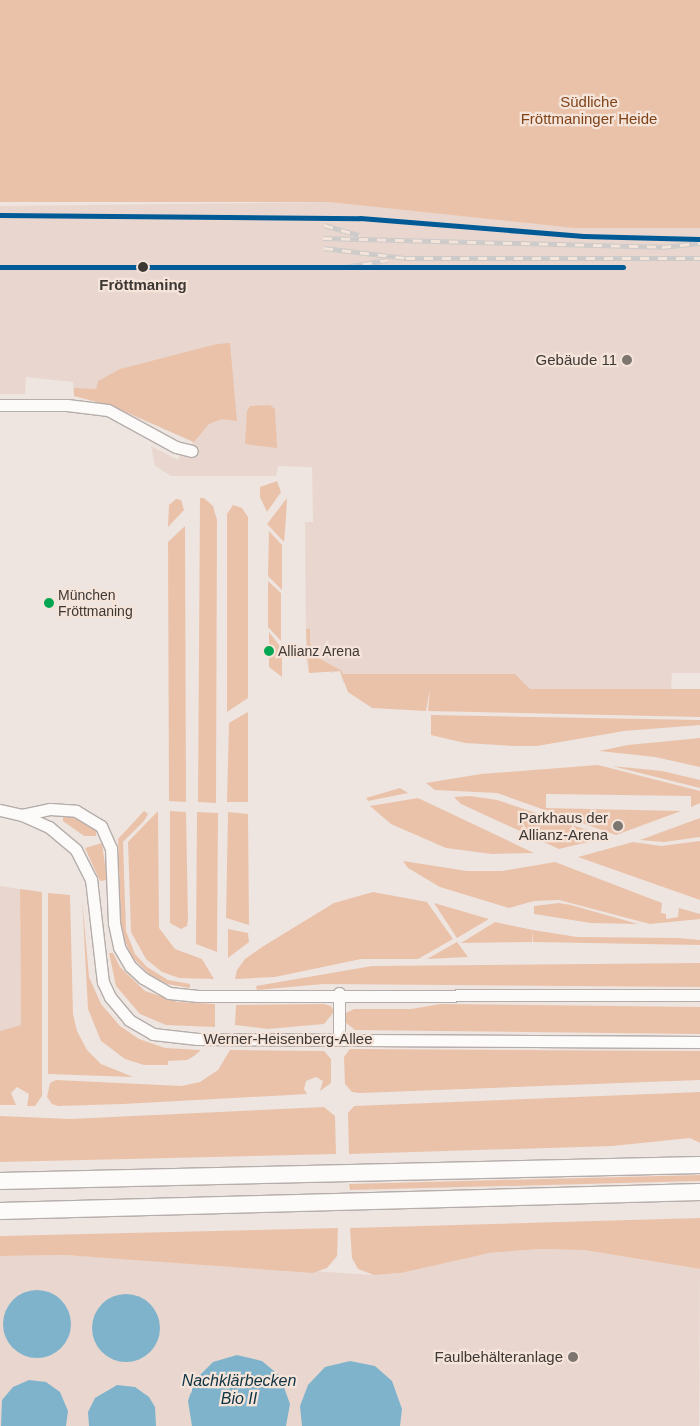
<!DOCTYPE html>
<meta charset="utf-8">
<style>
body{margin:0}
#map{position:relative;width:700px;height:1426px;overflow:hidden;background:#eee5e0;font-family:Arial,sans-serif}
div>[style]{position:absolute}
.built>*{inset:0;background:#e9d7cf}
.green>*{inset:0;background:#eac2aa}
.water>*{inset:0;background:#7fb3cc}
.round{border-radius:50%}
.roads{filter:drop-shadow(1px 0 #b5adaa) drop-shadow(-1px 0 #b5adaa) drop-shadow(0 1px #b5adaa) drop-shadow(0 -1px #b5adaa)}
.minor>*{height:11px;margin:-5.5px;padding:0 5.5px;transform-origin:5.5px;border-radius:5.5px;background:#fcfbfa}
.highway>*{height:16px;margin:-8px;padding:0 8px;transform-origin:8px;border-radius:8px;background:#fcfbfa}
.rail>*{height:5px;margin-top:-2.5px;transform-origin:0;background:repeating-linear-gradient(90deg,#f4e4da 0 9px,#cdcbc9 0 18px);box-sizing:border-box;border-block:1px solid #cdcbc9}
.metro-1>*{height:5px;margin:-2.5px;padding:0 2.5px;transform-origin:2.5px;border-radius:2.5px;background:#005a96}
.dots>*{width:14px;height:14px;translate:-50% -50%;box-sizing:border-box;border:2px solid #f4e4da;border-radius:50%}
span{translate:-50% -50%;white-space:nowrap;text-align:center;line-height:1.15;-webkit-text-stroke:4.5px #f4e4da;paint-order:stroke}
.bus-label{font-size:14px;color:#3e3834}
.left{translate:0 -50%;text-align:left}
.park-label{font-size:15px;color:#814419}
.stop-label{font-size:15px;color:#3e3834;font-weight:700}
.poi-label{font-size:15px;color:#3e3834}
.right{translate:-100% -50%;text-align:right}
.street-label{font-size:15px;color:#3e3834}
.water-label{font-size:16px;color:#0e3343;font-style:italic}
</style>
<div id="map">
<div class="built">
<i style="clip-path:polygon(328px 202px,573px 228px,700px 228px,700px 673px,672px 673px,671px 689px,428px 689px,343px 683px,340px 671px,331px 673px,330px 670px,309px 673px,306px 659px,305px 522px,313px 522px,312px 467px,278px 466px,276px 476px,171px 476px,155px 466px,151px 446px,178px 460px,180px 455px,189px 458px,193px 442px,112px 406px,74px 396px,73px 382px,26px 377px,25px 394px,0 394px,0 206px)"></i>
<i style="clip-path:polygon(0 886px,20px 889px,21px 1026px,0 1031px)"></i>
<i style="clip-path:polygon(539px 1249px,584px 1250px,700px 1269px,699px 1426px,0 1426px,0 1256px,65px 1255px,374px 1275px,401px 1273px,490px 1253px)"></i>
</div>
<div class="green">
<i style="clip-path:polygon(0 0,700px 0,700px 228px,573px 228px,328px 202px,0 202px)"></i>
<i style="clip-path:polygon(230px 343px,237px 421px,222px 419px,209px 424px,194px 442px,112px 406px,74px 396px,74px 388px,96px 389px,98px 381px,120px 369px,217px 344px)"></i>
<i style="clip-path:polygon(270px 405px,275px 409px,277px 448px,245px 444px,247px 411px,250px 406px)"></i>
<i style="clip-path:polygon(277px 481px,281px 492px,267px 512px,260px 497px,260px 487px)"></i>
<i style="clip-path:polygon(200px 498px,204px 498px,213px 506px,217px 520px,216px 803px,198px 802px)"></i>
<i style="clip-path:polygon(287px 498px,286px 518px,284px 542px,267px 524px)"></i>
<i style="clip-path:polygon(176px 499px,181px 500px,184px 510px,168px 527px,169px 505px)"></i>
<i style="clip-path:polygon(233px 505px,242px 508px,248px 517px,248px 698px,227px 712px,227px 514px)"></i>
<i style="clip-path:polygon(185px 526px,186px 802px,169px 801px,168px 542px)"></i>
<i style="clip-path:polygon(269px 531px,282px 545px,282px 590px,268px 576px)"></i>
<i style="clip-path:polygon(268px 581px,281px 593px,281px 641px,268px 627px)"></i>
<i style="clip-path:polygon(306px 629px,310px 629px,310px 643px,315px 656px,342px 671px,343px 674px,515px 674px,530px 689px,700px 689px,700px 717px,428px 711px,430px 689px,426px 711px,372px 708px,348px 692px,340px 671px,309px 673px)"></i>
<i style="clip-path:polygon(269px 632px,282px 649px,282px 677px,269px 667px)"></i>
<i style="clip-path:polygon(248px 712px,248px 802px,227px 802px,229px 723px)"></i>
<i style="clip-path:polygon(431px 715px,700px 720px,700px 725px,624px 731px,537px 746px,512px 746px,465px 743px,431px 735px)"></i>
<i style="clip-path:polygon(700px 738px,700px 767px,655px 757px,599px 751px,628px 745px)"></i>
<i style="clip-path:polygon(598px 765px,700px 791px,700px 803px,691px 807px,691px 796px,546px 794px,546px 808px,681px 811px,616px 835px,497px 793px,435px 790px,426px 783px,481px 774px)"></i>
<i style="clip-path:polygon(612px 766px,662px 771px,700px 780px,700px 788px)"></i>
<i style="clip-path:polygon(400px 788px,408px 793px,368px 801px,366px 798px)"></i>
<i style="clip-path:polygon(470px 796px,497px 800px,609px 837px,559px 849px,461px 804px,454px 797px)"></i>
<i style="clip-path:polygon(418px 798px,534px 853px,492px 854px,446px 848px,391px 824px,370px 806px)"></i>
<i style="clip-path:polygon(144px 811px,148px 814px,144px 821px,123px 842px,126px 931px,135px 954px,147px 967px,168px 980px,190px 984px,190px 988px,167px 984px,151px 976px,132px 957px,121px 932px,118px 839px)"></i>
<i style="clip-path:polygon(158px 811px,159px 928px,175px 949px,202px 959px,214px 979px,179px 978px,162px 972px,146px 959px,131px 932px,128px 842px)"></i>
<i style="clip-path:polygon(170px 811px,186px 812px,188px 920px,187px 926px,181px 929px,170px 923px)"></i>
<i style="clip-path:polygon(197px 812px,218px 813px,217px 952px,196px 944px)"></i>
<i style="clip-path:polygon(228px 812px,248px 814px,249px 925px,226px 918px)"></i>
<i style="clip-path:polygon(63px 815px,83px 821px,96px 831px,96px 836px,84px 836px,63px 821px)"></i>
<i style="clip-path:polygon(700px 818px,700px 837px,664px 842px,640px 840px)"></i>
<i style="clip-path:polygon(700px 841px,700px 900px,578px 857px,633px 842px,661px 846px)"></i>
<i style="clip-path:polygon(102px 843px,107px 880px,100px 881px,85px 848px)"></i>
<i style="clip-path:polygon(403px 861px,467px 871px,502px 871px,555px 862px,662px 903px,661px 913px,666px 914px,666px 919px,678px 917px,679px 908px,700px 914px,700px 919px,650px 924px,559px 900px,534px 901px,509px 908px,440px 887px,408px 868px)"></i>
<i style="clip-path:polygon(20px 889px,42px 892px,42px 1096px,35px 1106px,27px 1106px,29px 1094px,17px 1087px,11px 1093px,16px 1105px,0 1105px,0 1031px,21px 1025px)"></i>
<i style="clip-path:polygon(373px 892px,427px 902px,453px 939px,418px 959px,361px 959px,275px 977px,235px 979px,237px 970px,245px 959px,262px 947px,334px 903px)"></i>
<i style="clip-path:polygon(48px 893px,70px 895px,73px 1014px,77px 1031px,87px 1050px,101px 1064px,133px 1077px,48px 1074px)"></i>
<i style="clip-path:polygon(82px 898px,89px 977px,101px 1004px,120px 1026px,139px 1039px,165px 1048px,201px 1050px,194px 1056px,187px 1060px,168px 1061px,168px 1065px,144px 1065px,125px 1059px,101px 1041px,88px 1009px)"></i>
<i style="clip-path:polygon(434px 903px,489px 919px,457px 938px)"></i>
<i style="clip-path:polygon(559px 903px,571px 905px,638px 924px,591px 923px,534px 914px,534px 906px)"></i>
<i style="clip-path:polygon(495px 922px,533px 930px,532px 942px,461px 943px)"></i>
<i style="clip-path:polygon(228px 929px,248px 933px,249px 942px,228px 958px)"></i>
<i style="clip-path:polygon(533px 930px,577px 937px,679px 938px,700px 940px,700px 945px,533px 942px)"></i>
<i style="clip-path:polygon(457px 942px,468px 957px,427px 959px)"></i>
<i style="clip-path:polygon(109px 953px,113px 953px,120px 967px,145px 991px,178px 1002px,215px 1004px,215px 1027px,166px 1025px,140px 1014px,116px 986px)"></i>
<i style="clip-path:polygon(700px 963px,700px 987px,323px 984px,257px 990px,256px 986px,372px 966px)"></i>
<i style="clip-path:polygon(324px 1004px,331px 1006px,334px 1012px,324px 1024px,268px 1029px,235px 1025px,236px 1005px)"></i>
<i style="clip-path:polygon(441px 1004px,700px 1007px,700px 1034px,355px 1030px,345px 1022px,346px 1013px,354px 1009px,411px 1009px)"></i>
<i style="clip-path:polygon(350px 1049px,700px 1051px,700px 1080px,360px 1093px,352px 1092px,345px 1084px,344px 1057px)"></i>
<i style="clip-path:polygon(230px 1050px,324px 1051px,331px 1059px,331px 1083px,320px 1091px,323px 1081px,316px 1077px,306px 1081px,304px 1089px,307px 1094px,123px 1104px,58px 1106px,52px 1104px,47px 1097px,50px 1083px,56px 1080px,181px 1086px,200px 1082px,218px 1070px)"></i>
<i style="clip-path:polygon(700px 1092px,700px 1143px,690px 1138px,612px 1146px,349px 1154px,348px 1113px,354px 1106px)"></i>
<i style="clip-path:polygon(324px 1107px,335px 1116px,336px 1154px,0 1162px,0 1116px,70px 1119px)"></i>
<i style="clip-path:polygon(700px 1175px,700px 1181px,660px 1182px,350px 1190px,349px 1184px)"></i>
<i style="clip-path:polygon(700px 1218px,700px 1269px,584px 1250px,539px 1249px,490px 1253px,401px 1273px,374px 1275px,358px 1269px,352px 1258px,350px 1228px)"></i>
<i style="clip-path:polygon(338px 1228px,337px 1256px,327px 1268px,313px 1273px,65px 1255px,0 1256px,0 1236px)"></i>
</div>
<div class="water">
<i class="round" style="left:3px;top:1290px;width:68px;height:68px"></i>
<i class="round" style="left:92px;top:1294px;width:68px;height:68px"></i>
<i style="clip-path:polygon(237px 1355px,262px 1361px,280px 1376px,290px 1404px,286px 1426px,192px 1426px,188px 1401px,195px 1380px,213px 1362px)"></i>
<i style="clip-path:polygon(350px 1361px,375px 1366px,392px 1381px,402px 1409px,400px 1426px,302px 1426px,300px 1406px,308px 1385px,325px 1367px)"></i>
<i style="clip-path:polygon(29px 1380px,46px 1382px,60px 1392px,68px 1411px,66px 1426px,1px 1426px,2px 1400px,13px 1387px)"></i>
<i style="clip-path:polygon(117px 1385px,135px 1387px,149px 1397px,155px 1407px,156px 1426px,89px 1426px,88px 1412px,95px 1398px)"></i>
</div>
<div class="roads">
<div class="minor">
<i style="left:0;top:405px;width:67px"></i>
<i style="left:67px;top:405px;width:41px;rotate:7deg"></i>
<i style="left:108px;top:410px;width:77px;rotate:28.6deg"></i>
<i style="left:176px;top:447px;width:16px;rotate:14deg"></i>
<i style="left:0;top:810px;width:23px;rotate:13deg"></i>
<i style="left:22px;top:815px;width:30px;rotate:24deg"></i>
<i style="left:49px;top:827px;width:35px;rotate:40deg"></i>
<i style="left:76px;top:850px;width:33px;rotate:63deg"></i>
<i style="left:91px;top:879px;width:104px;rotate:83.4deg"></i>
<i style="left:103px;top:982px;width:17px;rotate:65deg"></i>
<i style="left:110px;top:997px;width:30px;rotate:50deg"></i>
<i style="left:129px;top:1020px;width:28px;rotate:30deg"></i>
<i style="left:153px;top:1034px;width:45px;rotate:6.3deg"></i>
<i style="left:198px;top:1039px;width:502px;rotate:0.34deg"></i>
<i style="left:22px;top:815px;width:29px;rotate:-12deg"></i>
<i style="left:50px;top:809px;width:26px;rotate:4deg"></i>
<i style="left:76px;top:811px;width:29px;rotate:31deg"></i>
<i style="left:101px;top:826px;width:24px;rotate:66deg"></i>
<i style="left:111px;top:848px;width:75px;rotate:87.7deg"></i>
<i style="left:114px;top:923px;width:25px;rotate:78deg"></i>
<i style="left:119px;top:947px;width:22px;rotate:60deg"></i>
<i style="left:130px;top:966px;width:18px;rotate:43deg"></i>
<i style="left:143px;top:978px;width:30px;rotate:30deg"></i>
<i style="left:169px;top:993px;width:29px;rotate:6deg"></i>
<i style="left:198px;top:996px;width:502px;rotate:-0.11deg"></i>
<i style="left:339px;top:1039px;width:46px;rotate:-90deg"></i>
</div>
<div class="highway">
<i style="left:0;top:1181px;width:700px;rotate:-1.31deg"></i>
<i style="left:0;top:1211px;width:700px;rotate:-1.55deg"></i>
</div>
</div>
<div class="rail">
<i style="left:324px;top:225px;width:37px;rotate:16deg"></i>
<i style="left:323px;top:238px;width:339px;rotate:1.5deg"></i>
<i style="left:662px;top:247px;width:38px;rotate:-6deg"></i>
<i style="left:324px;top:248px;width:83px;rotate:7deg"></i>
<i style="left:406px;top:258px;width:294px"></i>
<i style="left:345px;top:267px;width:43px;rotate:-9.5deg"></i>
</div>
<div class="metro-1">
<i style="left:0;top:215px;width:360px;rotate:0.5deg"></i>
<i style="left:360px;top:218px;width:224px;rotate:4.6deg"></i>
<i style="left:583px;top:236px;width:117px;rotate:1.5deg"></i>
<i style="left:0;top:267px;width:623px"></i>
</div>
<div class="dots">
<i style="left:143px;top:267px;background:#3e3834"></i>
<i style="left:627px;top:360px;background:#7c7570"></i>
<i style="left:49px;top:603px;background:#00a651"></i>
<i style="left:269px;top:651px;background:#00a651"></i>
<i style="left:618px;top:826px;background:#7c7570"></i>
<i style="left:573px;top:1357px;background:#7c7570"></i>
</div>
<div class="bus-label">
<span class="left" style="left:58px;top:603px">München<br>Fröttmaning</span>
<span class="left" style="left:278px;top:651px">Allianz Arena</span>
</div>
<div class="park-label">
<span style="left:589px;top:110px">Südliche<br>Fröttmaninger Heide</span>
</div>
<div class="stop-label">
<span style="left:143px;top:285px">Fröttmaning</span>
</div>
<div class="poi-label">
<span class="right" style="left:617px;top:360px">Gebäude 11</span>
<span class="right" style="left:608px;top:826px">Parkhaus der<br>Allianz-Arena</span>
<span class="right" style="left:563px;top:1357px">Faulbehälteranlage</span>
</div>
<div class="street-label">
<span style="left:288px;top:1039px">Werner-Heisenberg-Allee</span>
</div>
<div class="water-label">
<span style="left:239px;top:1390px">Nachklärbecken<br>Bio II</span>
</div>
</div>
